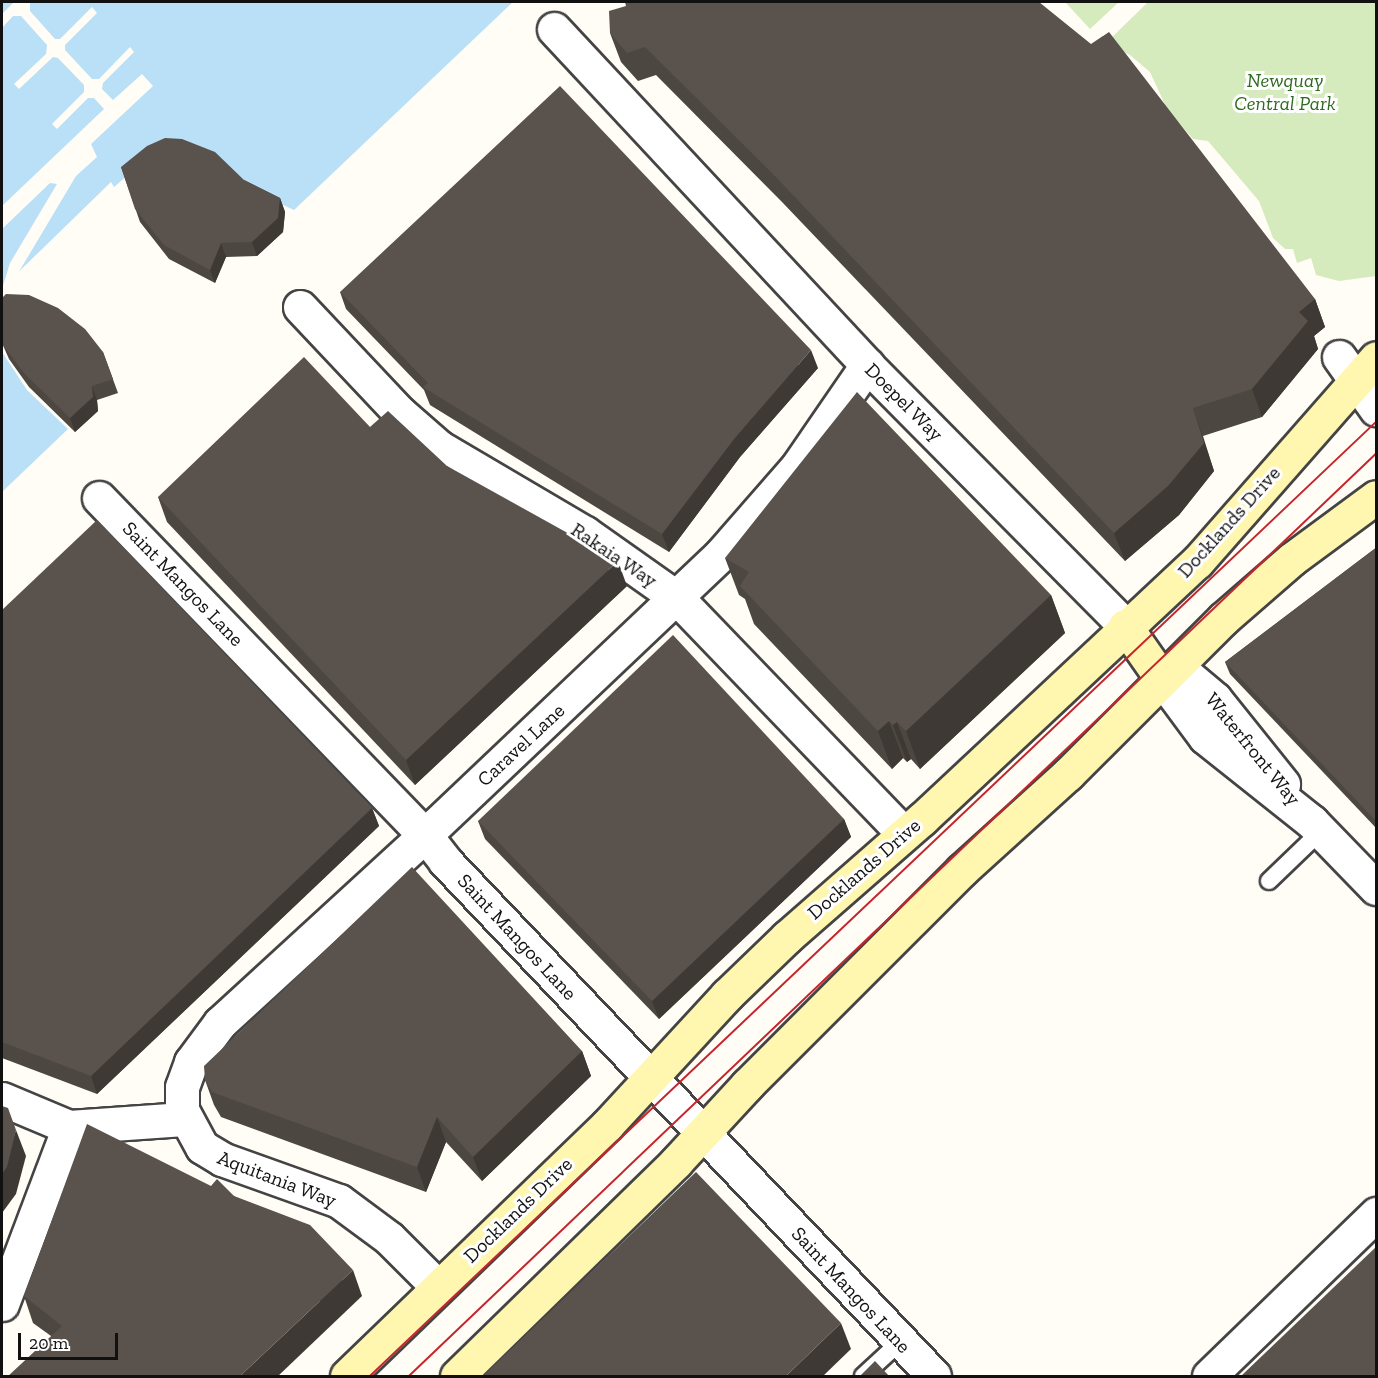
<!DOCTYPE html>
<style>
body{margin:0}
#map{position:relative;width:1378px;height:1378px;overflow:hidden;background:#fffdf5;font-family:"Zilla Slab",serif}
div>[style]{position:absolute}
.green>*{inset:0;background:#d5ebbd}
.water>*{inset:0;background:#b9e0f7}
.pier>*{inset:0;background:#fffdf5}
.roads{filter:drop-shadow(2px 0 #444) drop-shadow(-2px 0 #444) drop-shadow(0 2px #444) drop-shadow(0 -2px #444)}
.lane>*{height:16px;margin:-8px;padding:0 8px;transform-origin:8px;border-radius:8px;background:#fff}
.street>*{height:33px;margin:-16.5px;padding:0 16.5px;transform-origin:16.5px;border-radius:16.5px;background:#fff}
.secondary>*{height:33px;margin:-16.5px;padding:0 16.5px;transform-origin:16.5px;border-radius:16.5px;background:#fff6b0}
.tram>*{height:1.5px;margin:-0.75px;padding:0 0.75px;transform-origin:0.75px;border-radius:0.75px;background:#c4262e}
.wall>*{inset:0;background:#4d4742}
.shaded-wall>*{inset:0;background:#3f3936}
.building>*{inset:0;background:#5a524d}
span{translate:-50% -50%;white-space:nowrap;text-align:center;line-height:1.15;-webkit-text-stroke:6px #fff;paint-order:stroke}
.park-label{font-size:20px;color:#2f6b1f;font-style:italic}
.street-label{font-size:20px;color:#111}
.frame{position:absolute;inset:0;border:3px solid #111;pointer-events:none}
.scale{position:absolute;left:18px;top:1333px;width:100px;height:27px;box-sizing:border-box;border:3px solid #111;border-top:0;padding-left:8px;font-size:18px;line-height:21px;white-space:nowrap;color:#111;-webkit-text-stroke:4px #fff;paint-order:stroke}
</style>
<div id="map">
<div class="green">
<i style="clip-path:polygon(1065px 2px,1119px 2px,1090px 29px)"></i>
<i style="clip-path:polygon(1148px 2px,1376px 2px,1376px 276px,1339px 281px,1316px 275px,1311px 258px,1297px 263px,1293px 249px,1285px 249px,1273px 238px,1259px 201px,1208px 141px,1193px 139px,1167px 109px,1150px 72px,1130px 55px,1105px 44px)"></i>
</div>
<div class="water">
<i style="clip-path:polygon(2px 2px,513px 2px,294px 210px,253px 191px,223px 163px,142px 163px,114px 187px,111px 182px,2px 288px)"></i>
<i style="clip-path:polygon(2px 352px,27px 390px,68px 429px,2px 492px)"></i>
</div>
<div class="pier">
<i style="clip-path:polygon(14px 2px,30px 2px,30px 11px,55px 39px,60px 39px,92px 7px,97px 13px,65px 45px,65px 50px,92px 79px,99px 79px,130px 47px,134px 52px,103px 83px,102px 89px,113px 100px,142px 74px,153px 86px,91px 144px,97px 157px,76px 176px,17px 275px,2px 289px,10px 263px,57px 184px,50px 183px,2px 229px,2px 206px,104px 109px,94px 98px,88px 98px,57px 129px,52px 124px,84px 92px,84px 85px,58px 58px,53px 57px,19px 89px,14px 84px,46px 54px,47px 45px,21px 16px,13px 16px,2px 28px,2px 14px)"></i>
</div>
<div class="roads">
<div class="lane">
<i style="left:1269px;top:881px;width:72px;rotate:-43.9deg"></i>
<i style="left:863px;top:1376px;width:50px;rotate:-42.6deg"></i>
</div>
<div class="street">
<i style="left:554px;top:29px;width:459px;rotate:47deg"></i>
<i style="left:867px;top:365px;width:367px;rotate:45.3deg"></i>
<i style="left:300px;top:307px;width:146px;rotate:46.7deg"></i>
<i style="left:400px;top:413px;width:52px;rotate:41.1deg"></i>
<i style="left:439px;top:447px;width:169px;rotate:30.5deg"></i>
<i style="left:585px;top:533px;width:113px;rotate:35.2deg"></i>
<i style="left:677px;top:598px;width:327px;rotate:46.1deg"></i>
<i style="left:1339px;top:357px;width:64px;rotate:54.6deg"></i>
<i style="left:99px;top:498px;width:469px;rotate:46deg"></i>
<i style="left:425px;top:835px;width:33px;rotate:52deg"></i>
<i style="left:445px;top:861px;width:710px;rotate:46.48deg"></i>
<i style="left:1176px;top:666px;width:51px;rotate:40.2deg"></i>
<i style="left:1215px;top:699px;width:109px;rotate:51.3deg"></i>
<i style="left:1162px;top:679px;width:72px;rotate:53.4deg"></i>
<i style="left:1205px;top:737px;width:137px;rotate:38.5deg"></i>
<i style="left:1312px;top:822px;width:92px;rotate:45.9deg"></i>
<i style="left:2px;top:1099px;width:73px;rotate:22.7deg"></i>
<i style="left:69px;top:1127px;width:115px;rotate:-4deg"></i>
<i style="left:438px;top:1287px;width:69px;rotate:-135deg"></i>
<i style="left:389px;top:1238px;width:62px;rotate:-143.5deg"></i>
<i style="left:339px;top:1201px;width:124px;rotate:-160.3deg"></i>
<i style="left:222px;top:1159px;width:23px;rotate:-149deg"></i>
<i style="left:202px;top:1147px;width:42px;rotate:-118.4deg"></i>
<i style="left:182px;top:1110px;width:23px;rotate:-90deg"></i>
<i style="left:182px;top:1087px;width:27px;rotate:-70deg"></i>
<i style="left:191px;top:1062px;width:49px;rotate:-53.4deg"></i>
<i style="left:220px;top:1023px;width:278px;rotate:-42.5deg"></i>
<i style="left:425px;top:835px;width:410px;rotate:-43.5deg"></i>
<i style="left:722px;top:553px;width:114px;rotate:-48.9deg"></i>
<i style="left:797px;top:467px;width:124px;rotate:-55.5deg"></i>
<i style="left:2px;top:1304px;width:189px;rotate:-69.3deg"></i>
<i style="left:1209px;top:1376px;width:233px;rotate:-44.1deg"></i>
</div>
<div class="secondary">
<i style="left:1125px;top:626px;width:65px;rotate:55.1deg"></i>
<i style="left:347px;top:1376px;width:361px;rotate:-44deg"></i>
<i style="left:607px;top:1125px;width:177px;rotate:-47.3deg"></i>
<i style="left:727px;top:995px;width:83px;rotate:-44deg"></i>
<i style="left:787px;top:937px;width:179px;rotate:-41.2deg"></i>
<i style="left:922px;top:819px;width:376px;rotate:-43.1deg"></i>
<i style="left:1197px;top:562px;width:271px;rotate:-48.7deg"></i>
<i style="left:457px;top:1376px;width:306px;rotate:-44.3deg"></i>
<i style="left:676px;top:1162px;width:105px;rotate:-47.3deg"></i>
<i style="left:747px;top:1085px;width:304px;rotate:-45deg"></i>
<i style="left:962px;top:870px;width:143px;rotate:-42.2deg"></i>
<i style="left:1068px;top:774px;width:219px;rotate:-45deg"></i>
<i style="left:1223px;top:619px;width:91px;rotate:-41deg"></i>
<i style="left:1292px;top:559px;width:104px;rotate:-36.4deg"></i>
</div>
</div>
<div class="tram">
<i style="left:370px;top:1376px;width:1386px;rotate:-43.48deg"></i>
<i style="left:409px;top:1376px;width:1336px;rotate:-43.64deg"></i>
</div>
<div class="wall">
<i style="clip-path:polygon(610px 33px,1315px 299px,1325px 327px,1314px 336px,1318px 349px,1262px 417px,1203px 436px,1214px 471px,1179px 515px,1125px 561px,782px 202px,656px 75px,638px 81px,621px 62px)"></i>
<i style="clip-path:polygon(121px 167px,244px 180px,280px 198px,285px 212px,283px 232px,257px 256px,226px 257px,215px 283px,169px 259px,140px 222px)"></i>
<i style="clip-path:polygon(340px 292px,818px 368px,740px 457px,669px 552px,430px 405px,424px 390px,346px 309px)"></i>
<i style="clip-path:polygon(2px 298px,103px 352px,118px 393px,97px 400px,98px 411px,75px 432px,29px 387px,9px 359px,2px 343px)"></i>
<i style="clip-path:polygon(447px 466px,627px 586px,415px 785px,167px 522px,158px 497px)"></i>
<i style="clip-path:polygon(1377px 547px,1377px 829px,1230px 674px,1225px 662px)"></i>
<i style="clip-path:polygon(725px 558px,1051px 595px,1065px 633px,920px 769px,911px 759px,907px 762px,903px 758px,892px 769px,754px 624px,745px 599px,739px 595px)"></i>
<i style="clip-path:polygon(2px 610px,372px 808px,379px 826px,97px 1094px,2px 1058px)"></i>
<i style="clip-path:polygon(844px 819px,851px 837px,659px 1019px,485px 839px,478px 821px)"></i>
<i style="clip-path:polygon(582px 1051px,591px 1076px,482px 1181px,446px 1142px,426px 1192px,221px 1117px,214px 1105px,205px 1080px)"></i>
<i style="clip-path:polygon(211px 1186px,234px 1196px,362px 1296px,51px 1336px,33px 1323px,24px 1296px)"></i>
</div>
<div class="shaded-wall">
<i style="clip-path:polygon(280px 198px,285px 212px,283px 232px,257px 256px,252px 242px)"></i>
<i style="clip-path:polygon(221px 243px,226px 257px,215px 283px,210px 270px)"></i>
<i style="clip-path:polygon(1315px 299px,1325px 327px,1314px 336px,1318px 349px,1262px 417px,1252px 389px,1299px 312px)"></i>
<i style="clip-path:polygon(811px 350px,818px 368px,740px 457px,669px 552px,662px 534px,734px 439px)"></i>
<i style="clip-path:polygon(92px 386px,97px 400px,98px 411px,75px 432px,70px 418px)"></i>
<i style="clip-path:polygon(1193px 408px,1214px 471px,1179px 515px,1125px 561px,1114px 533px)"></i>
<i style="clip-path:polygon(618px 561px,627px 586px,415px 785px,406px 760px)"></i>
<i style="clip-path:polygon(1051px 595px,1065px 633px,920px 769px,906px 731px)"></i>
<i style="clip-path:polygon(889px 721px,903px 758px,892px 769px,878px 731px)"></i>
<i style="clip-path:polygon(897px 722px,911px 759px,907px 762px,893px 725px)"></i>
<i style="clip-path:polygon(372px 808px,379px 826px,97px 1094px,91px 1076px)"></i>
<i style="clip-path:polygon(844px 819px,851px 837px,659px 1019px,652px 1001px)"></i>
<i style="clip-path:polygon(582px 1051px,591px 1076px,482px 1181px,473px 1157px)"></i>
<i style="clip-path:polygon(437px 1117px,446px 1142px,426px 1192px,417px 1167px)"></i>
<i style="clip-path:polygon(16px 1130px,26px 1156px,16px 1194px,2px 1213px,2px 1174px)"></i>
<i style="clip-path:polygon(353px 1270px,362px 1296px,277px 1377px,239px 1377px)"></i>
<i style="clip-path:polygon(841px 1323px,851px 1349px,822px 1377px,785px 1377px)"></i>
</div>
<div class="building">
<i style="clip-path:polygon(625px 2px,1039px 2px,1091px 44px,1109px 32px,1315px 299px,1299px 312px,1308px 321px,1252px 389px,1193px 408px,1204px 443px,1168px 486px,1114px 533px,772px 173px,645px 47px,627px 53px,610px 33px,609px 11px,626px 6px)"></i>
<i style="clip-path:polygon(560px 86px,811px 350px,734px 439px,662px 534px,423px 387px,428px 383px,340px 292px)"></i>
<i style="clip-path:polygon(165px 138px,182px 139px,215px 152px,244px 180px,280px 198px,278px 218px,252px 242px,221px 243px,210px 270px,164px 245px,135px 209px,121px 167px,147px 146px)"></i>
<i style="clip-path:polygon(6px 294px,29px 295px,58px 308px,85px 329px,103px 352px,113px 379px,92px 386px,93px 397px,70px 418px,24px 373px,3px 345px,2px 341px,2px 298px)"></i>
<i style="clip-path:polygon(304px 357px,370px 427px,388px 411px,447px 466px,618px 561px,406px 760px,158px 497px)"></i>
<i style="clip-path:polygon(857px 392px,1051px 595px,906px 731px,897px 722px,893px 725px,889px 721px,878px 731px,740px 586px,749px 572px,725px 558px)"></i>
<i style="clip-path:polygon(97px 520px,372px 808px,91px 1076px,2px 1042px,2px 610px)"></i>
<i style="clip-path:polygon(1377px 547px,1377px 822px,1225px 662px)"></i>
<i style="clip-path:polygon(673px 635px,844px 819px,652px 1001px,478px 821px)"></i>
<i style="clip-path:polygon(412px 867px,582px 1051px,473px 1157px,437px 1117px,417px 1167px,212px 1092px,205px 1080px,204px 1066px)"></i>
<i style="clip-path:polygon(2px 1106px,8px 1108px,16px 1130px,7px 1167px,2px 1174px)"></i>
<i style="clip-path:polygon(87px 1124px,211px 1186px,217px 1179px,234px 1196px,310px 1225px,353px 1270px,239px 1377px,7px 1377px,62px 1326px,24px 1296px)"></i>
<i style="clip-path:polygon(696px 1172px,841px 1323px,785px 1377px,482px 1377px)"></i>
<i style="clip-path:polygon(1377px 1246px,1377px 1377px,1240px 1377px)"></i>
<i style="clip-path:polygon(875px 1361px,890px 1377px,859px 1377px)"></i>
</div>
<div class="park-label">
<span style="left:1285px;top:92px">Newquay<br>Central Park</span>
</div>
<div class="street-label">
<span style="left:904px;top:402px;rotate:45deg">Doepel Way</span>
<span style="left:1229px;top:522px;rotate:-48deg">Docklands Drive</span>
<span style="left:614px;top:555px;rotate:34deg">Rakaia Way</span>
<span style="left:183px;top:584px;rotate:46deg">Saint Mangos Lane</span>
<span style="left:521px;top:745px;rotate:-43deg">Caravel Lane</span>
<span style="left:1253px;top:749px;rotate:51deg">Waterfront Way</span>
<span style="left:864px;top:869px;rotate:-41deg">Docklands Drive</span>
<span style="left:517px;top:937px;rotate:47deg">Saint Mangos Lane</span>
<span style="left:277px;top:1179px;rotate:21deg">Aquitania Way</span>
<span style="left:518px;top:1210px;rotate:-44deg">Docklands Drive</span>
<span style="left:851px;top:1290px;rotate:47deg">Saint Mangos Lane</span>
</div>
<div class="frame"></div>
<div class="scale">20 m</div>
</div>
